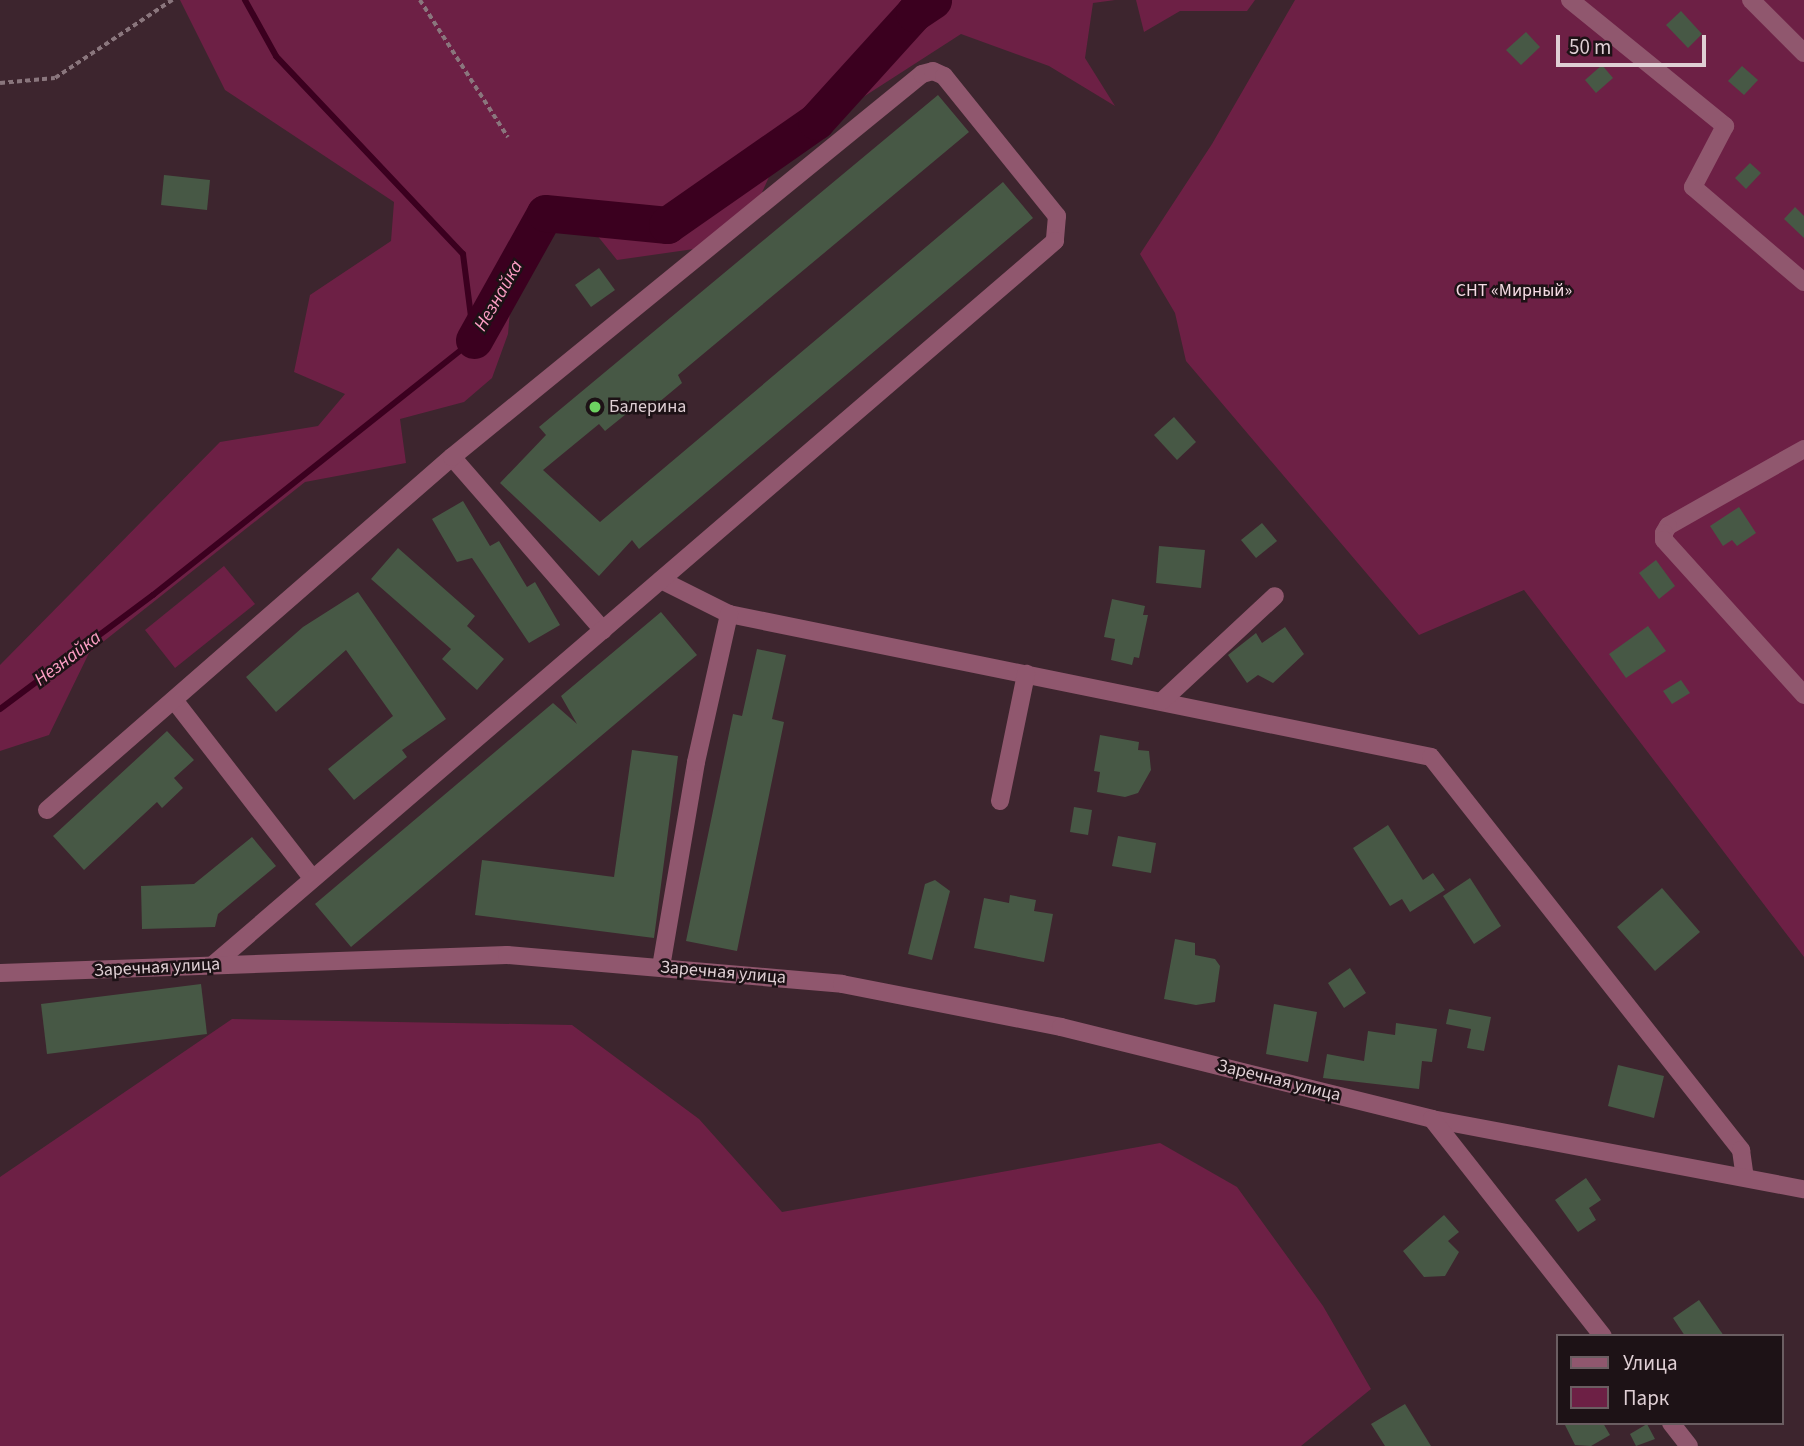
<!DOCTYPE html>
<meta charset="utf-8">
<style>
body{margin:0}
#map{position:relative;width:1804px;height:1446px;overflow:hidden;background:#3d252e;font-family:"Source Sans 3",sans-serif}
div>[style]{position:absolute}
.green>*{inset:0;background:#6d2045}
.stream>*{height:6px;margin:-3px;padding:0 3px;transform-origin:3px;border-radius:3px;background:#3b001f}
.river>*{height:37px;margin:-18.5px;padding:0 18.5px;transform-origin:18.5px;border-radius:18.5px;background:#3b001f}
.building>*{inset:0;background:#475845}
.path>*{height:3.5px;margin-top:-1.75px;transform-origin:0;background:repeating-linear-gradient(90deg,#8a767d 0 5px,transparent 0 8.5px)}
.minor>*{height:18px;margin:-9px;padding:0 9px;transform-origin:9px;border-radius:9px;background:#90576e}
.dots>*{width:19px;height:19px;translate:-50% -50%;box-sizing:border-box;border:4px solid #1d1216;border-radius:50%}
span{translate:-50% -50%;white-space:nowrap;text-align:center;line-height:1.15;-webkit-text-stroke:5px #1d1216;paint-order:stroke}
.park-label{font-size:18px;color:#f5dbe4}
.poi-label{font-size:18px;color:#dfcfd4}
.left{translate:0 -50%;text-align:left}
.street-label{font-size:18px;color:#dfcfd4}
.water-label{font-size:19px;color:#fc9ec4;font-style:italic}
.legend{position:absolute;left:1556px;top:1334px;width:228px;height:91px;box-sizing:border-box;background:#1d1216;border:2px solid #6b5e62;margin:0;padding:9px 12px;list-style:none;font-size:21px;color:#dfcfd4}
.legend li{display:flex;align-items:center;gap:14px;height:35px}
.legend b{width:35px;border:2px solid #6b5e62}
.scale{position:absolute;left:1556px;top:35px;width:150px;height:32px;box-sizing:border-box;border:4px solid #dfcfd4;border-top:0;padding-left:9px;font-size:21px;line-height:24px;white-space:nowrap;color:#dfcfd4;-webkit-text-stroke:5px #1d1216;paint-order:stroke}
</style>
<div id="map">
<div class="green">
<i style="clip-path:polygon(180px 0,1115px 0,1093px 3px,1085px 58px,1115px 106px,1049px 66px,961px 34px,781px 150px,755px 208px,701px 248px,617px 260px,571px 203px,512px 288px,508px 334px,492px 378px,464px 402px,400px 419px,406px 463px,305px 482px,89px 653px,49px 735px,0 751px,0 665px,220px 442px,318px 426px,345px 394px,294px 372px,310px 295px,391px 241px,394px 202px,225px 90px)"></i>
<i style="clip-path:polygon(1136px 0,1255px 0,1247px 11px,1180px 11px,1144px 32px)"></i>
<i style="clip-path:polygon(1295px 0,1804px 0,1804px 957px,1524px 590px,1419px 635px,1186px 361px,1175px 313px,1140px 254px,1212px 144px)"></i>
<i style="clip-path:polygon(224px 566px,255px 604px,175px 668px,145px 630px)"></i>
<i style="clip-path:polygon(232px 1019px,572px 1025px,699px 1119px,782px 1212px,1160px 1143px,1237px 1187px,1323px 1306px,1371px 1389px,1301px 1446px,0 1446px,0 1177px)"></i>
</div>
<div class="stream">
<i style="left:0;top:709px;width:191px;rotate:-36.7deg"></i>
<i style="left:153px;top:595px;width:410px;rotate:-38.5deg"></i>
<i style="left:474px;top:340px;width:87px;rotate:-97.3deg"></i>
<i style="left:463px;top:254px;width:272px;rotate:-133.4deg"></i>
<i style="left:276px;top:56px;width:64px;rotate:-119deg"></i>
</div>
<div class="river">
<i style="left:474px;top:340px;width:145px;rotate:-60.8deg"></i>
<i style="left:545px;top:213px;width:123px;rotate:5.6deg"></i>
<i style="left:667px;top:225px;width:182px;rotate:-34.9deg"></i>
<i style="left:816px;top:121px;width:146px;rotate:-47.8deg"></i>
<i style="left:914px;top:13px;width:23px;rotate:-34deg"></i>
</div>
<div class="building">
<i style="clip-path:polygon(1681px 11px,1702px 34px,1688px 48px,1666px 25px)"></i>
<i style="clip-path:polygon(1526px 32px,1540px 47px,1521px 65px,1506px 50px)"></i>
<i style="clip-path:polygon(1602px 65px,1613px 78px,1596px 93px,1585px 80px)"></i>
<i style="clip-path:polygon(1742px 66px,1758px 80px,1744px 95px,1728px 81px)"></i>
<i style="clip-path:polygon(938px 95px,969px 132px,678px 375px,682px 383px,646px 413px,636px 406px,605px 431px,599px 424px,543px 470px,600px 522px,1003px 182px,1033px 218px,639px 549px,632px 540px,599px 576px,500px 483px,546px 435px,539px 427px)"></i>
<i style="clip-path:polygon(1750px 163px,1761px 173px,1746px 189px,1735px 178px)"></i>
<i style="clip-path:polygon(164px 175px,210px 180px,207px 210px,161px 205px)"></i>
<i style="clip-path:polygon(1795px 207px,1804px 216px,1804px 238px,1784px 219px)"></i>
<i style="clip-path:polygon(599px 268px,615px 290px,591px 307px,575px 285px)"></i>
<i style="clip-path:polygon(1174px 417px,1196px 442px,1177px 460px,1154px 435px)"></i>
<i style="clip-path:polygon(463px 501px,490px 546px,499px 541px,527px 587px,535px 582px,560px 625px,529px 643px,472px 558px,457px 562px,432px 519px)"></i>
<i style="clip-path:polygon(1739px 507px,1756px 533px,1737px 546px,1732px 540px,1723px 546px,1710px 526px)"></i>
<i style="clip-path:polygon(1262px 523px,1277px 541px,1256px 558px,1241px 540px)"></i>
<i style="clip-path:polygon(1159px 546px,1205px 550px,1201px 588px,1156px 583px)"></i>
<i style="clip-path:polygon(398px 548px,475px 616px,467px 626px,504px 659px,477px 690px,442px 659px,451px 649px,371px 579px)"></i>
<i style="clip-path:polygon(1656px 560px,1675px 586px,1659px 599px,1639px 573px)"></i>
<i style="clip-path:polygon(358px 592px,446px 719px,402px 750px,407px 757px,354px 800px,328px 769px,393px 716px,346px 650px,276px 712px,246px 677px,303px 627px)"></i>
<i style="clip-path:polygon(1112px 599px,1145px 606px,1143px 615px,1148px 615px,1139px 658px,1134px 657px,1132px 665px,1111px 660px,1115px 639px,1104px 637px)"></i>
<i style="clip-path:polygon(661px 612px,697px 655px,351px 947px,315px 904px,553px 703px,577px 724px,561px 696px)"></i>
<i style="clip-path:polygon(1648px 626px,1666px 651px,1626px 678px,1609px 654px)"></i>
<i style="clip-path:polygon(1285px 627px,1304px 654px,1273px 683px,1258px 675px,1247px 683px,1228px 655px,1256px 633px,1262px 643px)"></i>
<i style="clip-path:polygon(757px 649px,786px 655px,772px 719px,784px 722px,737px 951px,686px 941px,733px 714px,742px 716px)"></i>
<i style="clip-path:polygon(1681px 680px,1690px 693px,1672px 704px,1663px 691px)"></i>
<i style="clip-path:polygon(167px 731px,194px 760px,174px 778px,183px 788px,162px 808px,157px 802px,84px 870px,53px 836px)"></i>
<i style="clip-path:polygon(1100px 735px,1139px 742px,1138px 750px,1149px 751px,1151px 770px,1138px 793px,1125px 797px,1097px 792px,1100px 772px,1094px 771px)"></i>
<i style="clip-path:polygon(632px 750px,678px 756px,654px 938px,475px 915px,482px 860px,614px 877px)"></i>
<i style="clip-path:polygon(1074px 807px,1092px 810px,1088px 835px,1070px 832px)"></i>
<i style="clip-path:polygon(1388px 825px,1423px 880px,1433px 873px,1445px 890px,1410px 912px,1402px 899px,1390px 906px,1353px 848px)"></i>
<i style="clip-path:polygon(1118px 836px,1156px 843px,1151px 873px,1112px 866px)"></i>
<i style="clip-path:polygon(252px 837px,276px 866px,218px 914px,215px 927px,142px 929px,141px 886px,194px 884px)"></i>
<i style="clip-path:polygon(1470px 878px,1501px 926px,1474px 944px,1443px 896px)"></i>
<i style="clip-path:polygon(935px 880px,950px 891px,932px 960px,908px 954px,925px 884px)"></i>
<i style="clip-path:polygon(1662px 888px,1700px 932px,1655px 971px,1617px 927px)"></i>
<i style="clip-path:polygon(1010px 895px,1036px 900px,1034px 911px,1053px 914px,1044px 962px,974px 948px,984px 898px,1009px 903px)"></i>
<i style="clip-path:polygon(1175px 939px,1195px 943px,1195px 955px,1215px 959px,1220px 966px,1215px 1002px,1196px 1005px,1164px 999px)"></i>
<i style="clip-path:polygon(1350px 968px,1366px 993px,1344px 1008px,1328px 983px)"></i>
<i style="clip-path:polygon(201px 984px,207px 1034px,47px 1054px,41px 1004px)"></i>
<i style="clip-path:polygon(1274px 1004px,1317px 1012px,1308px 1062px,1266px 1054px)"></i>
<i style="clip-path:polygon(1449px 1009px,1491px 1017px,1484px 1051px,1467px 1048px,1471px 1029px,1446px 1024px)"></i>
<i style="clip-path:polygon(1396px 1023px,1437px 1029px,1432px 1062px,1422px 1061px,1419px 1089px,1323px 1078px,1327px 1054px,1364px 1061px,1368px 1031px,1395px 1035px)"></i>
<i style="clip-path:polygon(1618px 1065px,1664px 1076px,1654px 1118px,1608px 1106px)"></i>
<i style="clip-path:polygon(1586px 1178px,1601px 1200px,1589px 1208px,1596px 1220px,1578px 1232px,1555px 1200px)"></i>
<i style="clip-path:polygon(1444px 1215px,1459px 1232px,1448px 1241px,1459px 1252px,1445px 1276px,1424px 1277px,1403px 1251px)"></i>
<i style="clip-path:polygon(1699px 1300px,1724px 1336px,1685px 1336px,1673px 1318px)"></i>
<i style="clip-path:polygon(1405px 1404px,1431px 1446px,1385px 1446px,1371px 1424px)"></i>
<i style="clip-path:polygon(1564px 1423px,1603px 1423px,1610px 1435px,1591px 1446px,1575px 1445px)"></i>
<i style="clip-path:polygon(1647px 1424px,1655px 1439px,1636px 1446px,1630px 1434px)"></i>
</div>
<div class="path">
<i style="left:420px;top:0;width:163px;rotate:57.3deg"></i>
<i style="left:0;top:83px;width:55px;rotate:-5.2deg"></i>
<i style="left:55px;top:78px;width:141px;rotate:-33.7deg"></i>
</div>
<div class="minor">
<i style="left:1570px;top:0;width:200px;rotate:39.1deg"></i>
<i style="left:1725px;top:126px;width:69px;rotate:117.7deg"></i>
<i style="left:1693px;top:187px;width:146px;rotate:40.6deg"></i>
<i style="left:1751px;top:0;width:75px;rotate:45deg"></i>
<i style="left:1804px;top:449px;width:156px;rotate:150.5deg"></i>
<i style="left:1668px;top:526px;width:8px;rotate:120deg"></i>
<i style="left:1664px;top:533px;width:7px;rotate:90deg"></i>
<i style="left:1664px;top:540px;width:209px;rotate:47.9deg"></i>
<i style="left:452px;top:457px;width:230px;rotate:48.9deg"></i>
<i style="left:661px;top:580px;width:76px;rotate:26.6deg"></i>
<i style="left:729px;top:614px;width:716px;rotate:11.51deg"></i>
<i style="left:1431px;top:757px;width:501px;rotate:51.73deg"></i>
<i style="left:1741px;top:1150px;width:27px;rotate:82deg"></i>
<i style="left:174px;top:700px;width:225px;rotate:52.2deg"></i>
<i style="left:1162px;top:701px;width:154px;rotate:-42.9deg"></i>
<i style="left:1000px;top:801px;width:130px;rotate:-78.4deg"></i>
<i style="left:47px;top:810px;width:537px;rotate:-41.08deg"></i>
<i style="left:452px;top:457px;width:606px;rotate:-39.18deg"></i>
<i style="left:922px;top:74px;width:11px;rotate:-15deg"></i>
<i style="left:933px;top:71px;width:12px;rotate:24deg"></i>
<i style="left:944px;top:76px;width:180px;rotate:51.1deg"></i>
<i style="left:1057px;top:216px;width:25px;rotate:95deg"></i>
<i style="left:1055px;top:241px;width:1110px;rotate:139.31deg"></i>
<i style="left:661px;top:967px;width:208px;rotate:-80.3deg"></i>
<i style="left:696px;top:762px;width:152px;rotate:-77.4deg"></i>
<i style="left:0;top:973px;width:507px;rotate:-2.03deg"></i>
<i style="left:507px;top:955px;width:336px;rotate:4.9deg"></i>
<i style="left:842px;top:984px;width:223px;rotate:11.1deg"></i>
<i style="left:1061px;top:1027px;width:382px;rotate:13.9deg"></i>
<i style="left:1432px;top:1119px;width:379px;rotate:10.7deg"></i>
<i style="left:1432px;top:1119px;width:276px;rotate:51.8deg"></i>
<i style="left:1671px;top:1423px;width:29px;rotate:52deg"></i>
</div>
<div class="dots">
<i style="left:595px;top:407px;background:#6dd361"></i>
</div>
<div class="park-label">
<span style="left:1514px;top:291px">СНТ «Мирный»</span>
</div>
<div class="poi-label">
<span class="left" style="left:609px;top:407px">Балерина</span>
</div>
<div class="street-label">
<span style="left:157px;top:968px;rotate:-3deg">Заречная улица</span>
<span style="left:723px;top:973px;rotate:5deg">Заречная улица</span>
<span style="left:1279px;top:1081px;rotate:14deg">Заречная улица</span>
</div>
<div class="water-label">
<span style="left:499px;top:296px;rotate:-60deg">Незнайка</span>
<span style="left:68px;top:659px;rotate:-37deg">Незнайка</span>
</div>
<ul class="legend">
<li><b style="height:9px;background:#90576e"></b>Улица</li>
<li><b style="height:19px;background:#6d2045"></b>Парк</li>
</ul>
<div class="scale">50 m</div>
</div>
